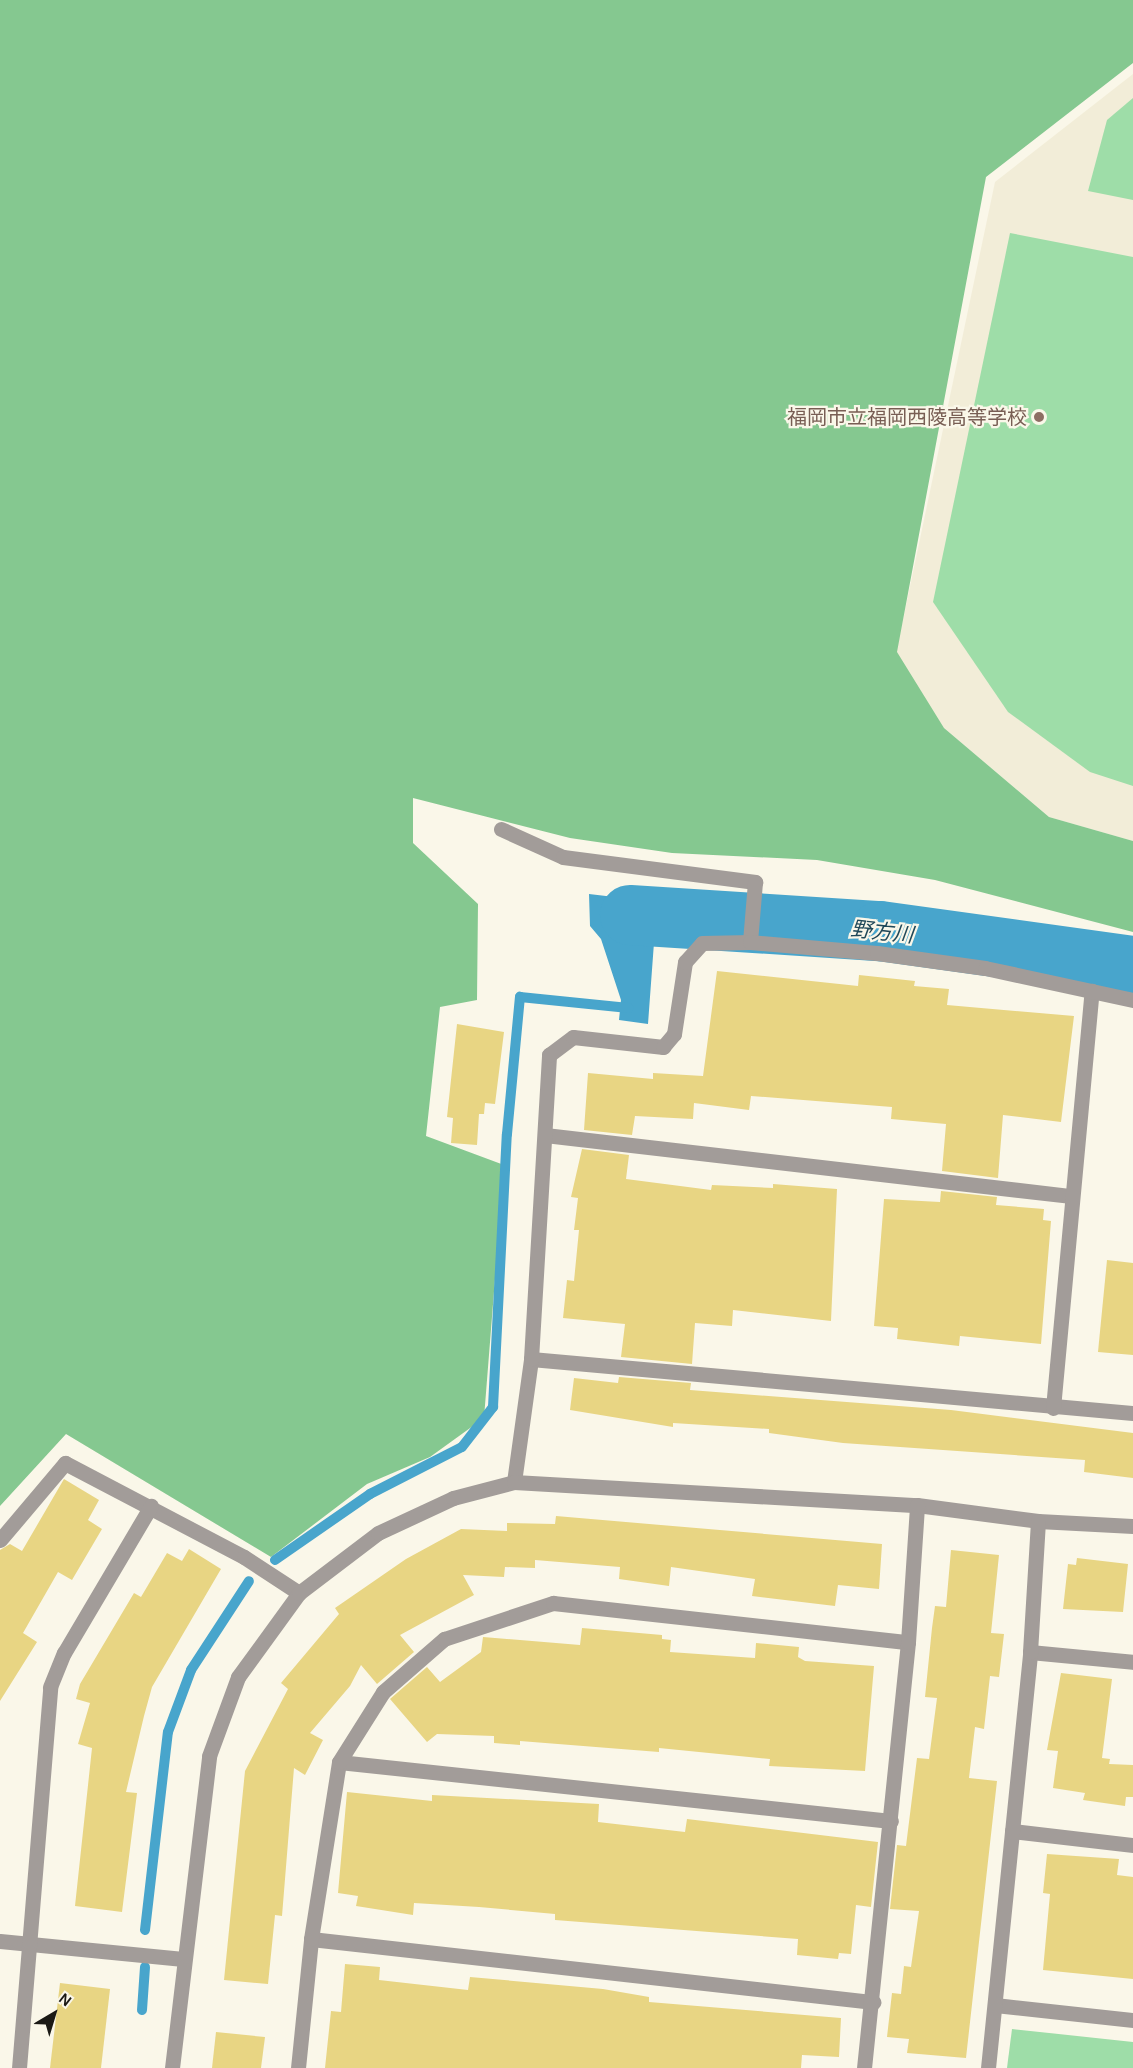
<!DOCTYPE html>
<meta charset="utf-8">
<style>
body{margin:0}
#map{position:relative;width:1133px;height:2068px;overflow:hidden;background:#faf7e9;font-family:Karla,"Noto Sans JP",sans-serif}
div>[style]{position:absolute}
.built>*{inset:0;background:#f2edd8}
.green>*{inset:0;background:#9edda8}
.forest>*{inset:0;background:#85c890}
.water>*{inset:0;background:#48a5cc}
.stream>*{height:10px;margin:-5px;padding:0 5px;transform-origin:5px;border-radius:5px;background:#48a5cc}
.river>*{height:60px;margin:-30px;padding:0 30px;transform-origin:30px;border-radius:30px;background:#48a5cc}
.building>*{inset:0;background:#e8d583}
.minor>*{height:15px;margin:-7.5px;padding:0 7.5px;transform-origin:7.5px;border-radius:7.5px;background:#a29c99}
.dots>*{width:16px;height:16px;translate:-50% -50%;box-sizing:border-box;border:3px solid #faf7e9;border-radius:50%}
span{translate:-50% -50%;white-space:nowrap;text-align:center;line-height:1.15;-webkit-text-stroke:4.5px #faf7e9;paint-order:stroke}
.education-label{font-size:20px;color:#785e54}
.right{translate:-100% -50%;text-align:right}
.water-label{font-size:21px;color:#204859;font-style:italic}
.north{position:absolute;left:24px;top:1984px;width:60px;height:60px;-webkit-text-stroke:4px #faf7e9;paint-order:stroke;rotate:38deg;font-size:16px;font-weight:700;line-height:24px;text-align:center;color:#1b1a15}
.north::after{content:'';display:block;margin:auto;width:21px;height:27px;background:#1b1a15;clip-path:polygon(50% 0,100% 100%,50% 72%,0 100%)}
</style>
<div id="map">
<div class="built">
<i style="clip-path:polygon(1133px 74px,1133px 841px,1049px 817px,944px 728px,896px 653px,995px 182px)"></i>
</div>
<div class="green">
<i style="clip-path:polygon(1133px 98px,1133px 200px,1088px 191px,1107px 120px)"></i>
<i style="clip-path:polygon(1010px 233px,1133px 257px,1133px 786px,1090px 772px,1008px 712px,933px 602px)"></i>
<i style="clip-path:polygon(1012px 2029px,1133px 2042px,1133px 2068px,1007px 2068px)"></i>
</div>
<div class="forest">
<i style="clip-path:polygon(0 0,1133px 0,1133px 63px,986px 177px,897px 652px,944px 728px,1049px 817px,1133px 841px,1133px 932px,935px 880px,817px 860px,672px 853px,570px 838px,413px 798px,413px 843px,478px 904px,477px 1000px,440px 1007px,426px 1136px,504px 1165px,484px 1418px,430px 1457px,367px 1484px,271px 1557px,66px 1434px,0 1506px)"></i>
</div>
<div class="water">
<i style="clip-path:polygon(589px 894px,657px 902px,648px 1024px,619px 1020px,621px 1000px,601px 939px,590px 926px)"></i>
</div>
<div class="stream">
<i style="left:275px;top:1560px;width:116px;rotate:-34.8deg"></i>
<i style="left:370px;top:1494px;width:103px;rotate:-27.1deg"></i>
<i style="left:462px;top:1447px;width:51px;rotate:-52.2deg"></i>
<i style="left:493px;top:1407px;width:273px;rotate:-87.1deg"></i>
<i style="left:507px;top:1134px;width:138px;rotate:-84.6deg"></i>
<i style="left:520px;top:997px;width:109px;rotate:5.8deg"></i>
<i style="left:145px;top:1930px;width:199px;rotate:-83.4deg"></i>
<i style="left:168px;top:1732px;width:66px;rotate:-69.6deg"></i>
<i style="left:191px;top:1670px;width:106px;rotate:-56.9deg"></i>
<i style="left:142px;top:2010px;width:43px;rotate:-86deg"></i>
</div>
<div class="river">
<i style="left:630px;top:915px;width:251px;rotate:3.7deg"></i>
<i style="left:880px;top:931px;width:255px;rotate:7.9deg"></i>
</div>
<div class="building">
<i style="clip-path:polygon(717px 971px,858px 986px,859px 975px,915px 981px,914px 986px,949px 989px,947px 1005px,1074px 1016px,1061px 1122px,1003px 1115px,998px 1178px,942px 1171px,946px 1124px,891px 1119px,892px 1107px,751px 1096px,749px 1110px,694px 1103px,693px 1119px,635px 1116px,632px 1135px,584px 1130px,588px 1073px,653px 1079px,653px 1073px,703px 1076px)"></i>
<i style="clip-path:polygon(457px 1024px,504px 1032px,495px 1104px,485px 1103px,484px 1114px,479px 1114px,477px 1145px,451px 1143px,453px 1118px,447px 1117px)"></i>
<i style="clip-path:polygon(582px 1149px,629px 1155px,626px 1179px,711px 1190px,712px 1185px,773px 1188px,773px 1184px,837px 1189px,831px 1321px,733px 1310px,732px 1326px,695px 1323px,692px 1364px,621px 1357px,625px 1324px,563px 1318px,567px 1280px,574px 1281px,579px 1230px,574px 1230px,578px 1198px,571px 1197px)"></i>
<i style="clip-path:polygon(941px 1191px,997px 1197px,996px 1205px,1044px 1209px,1043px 1220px,1051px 1221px,1041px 1344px,960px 1336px,959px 1346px,897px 1339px,898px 1328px,874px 1326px,884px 1199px,940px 1202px)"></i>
<i style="clip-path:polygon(1107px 1260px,1133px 1263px,1133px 1355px,1098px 1352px)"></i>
<i style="clip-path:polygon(619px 1377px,691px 1383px,690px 1390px,951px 1410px,1133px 1433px,1133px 1478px,1084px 1472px,1085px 1460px,843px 1443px,769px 1433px,769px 1429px,673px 1423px,673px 1427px,570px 1410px,574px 1378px,618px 1383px)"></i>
<i style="clip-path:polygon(64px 1479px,99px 1500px,88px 1520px,102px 1529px,72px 1580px,58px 1572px,23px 1633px,37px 1642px,0 1701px,0 1550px,10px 1544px,22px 1551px)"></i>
<i style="clip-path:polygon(556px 1516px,882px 1544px,879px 1589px,838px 1585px,835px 1606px,752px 1596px,755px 1579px,671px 1567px,669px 1586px,619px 1579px,620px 1567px,535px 1560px,535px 1568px,505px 1567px,504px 1577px,463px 1575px,474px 1595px,400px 1635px,414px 1652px,377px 1684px,361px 1665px,350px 1686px,310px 1733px,323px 1740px,305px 1775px,294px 1768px,282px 1916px,275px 1915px,268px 1984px,224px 1980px,245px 1771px,288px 1689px,281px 1683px,339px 1614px,335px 1608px,406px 1559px,461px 1529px,507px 1531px,507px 1523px,555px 1524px)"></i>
<i style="clip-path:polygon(189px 1549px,221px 1569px,152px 1687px,144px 1716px,126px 1792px,137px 1793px,122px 1912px,75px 1906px,92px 1748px,78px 1744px,90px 1703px,76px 1699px,80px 1684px,134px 1593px,141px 1597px,167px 1553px,182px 1561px)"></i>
<i style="clip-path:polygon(951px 1550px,999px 1555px,991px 1633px,1004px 1634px,999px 1677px,990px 1676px,984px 1729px,975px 1727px,969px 1778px,997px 1781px,966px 2058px,907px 2053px,909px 2039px,887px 2037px,892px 1993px,901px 1994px,904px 1966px,911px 1967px,919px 1911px,890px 1909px,897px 1845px,906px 1846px,917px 1758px,929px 1759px,937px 1698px,925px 1697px,932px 1628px,935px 1606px,946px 1607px)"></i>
<i style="clip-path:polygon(1077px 1558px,1128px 1564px,1123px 1612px,1063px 1609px,1068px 1564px,1076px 1565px)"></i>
<i style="clip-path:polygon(582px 1628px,662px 1635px,662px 1639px,671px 1640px,670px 1652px,755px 1658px,756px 1643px,799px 1647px,798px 1657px,805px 1661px,874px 1666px,865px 1771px,769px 1766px,770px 1759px,659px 1748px,659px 1752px,520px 1741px,520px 1745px,494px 1743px,494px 1736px,437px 1734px,427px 1742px,390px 1699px,427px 1667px,440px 1682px,481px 1652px,483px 1637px,580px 1645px)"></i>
<i style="clip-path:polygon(1061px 1673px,1112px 1679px,1102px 1758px,1110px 1759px,1109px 1764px,1133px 1765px,1133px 1797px,1126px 1797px,1125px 1806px,1083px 1800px,1085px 1793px,1053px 1788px,1058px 1751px,1047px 1750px)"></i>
<i style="clip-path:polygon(347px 1792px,432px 1801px,432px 1795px,599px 1804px,598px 1822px,685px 1832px,687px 1819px,878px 1842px,871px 1907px,856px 1905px,851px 1954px,839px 1953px,838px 1959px,797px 1955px,798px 1939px,555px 1920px,555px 1914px,479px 1907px,414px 1903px,413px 1915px,356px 1906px,358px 1896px,338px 1893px)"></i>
<i style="clip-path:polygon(1047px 1854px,1119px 1859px,1117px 1875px,1133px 1877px,1133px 1979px,1043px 1970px,1050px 1894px,1043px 1893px)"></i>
<i style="clip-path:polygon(345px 1964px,380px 1967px,379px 1980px,468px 1990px,470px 1977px,603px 1989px,649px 1997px,649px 2002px,841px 2018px,839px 2057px,802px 2055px,801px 2068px,325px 2068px,331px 2011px,341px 2012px)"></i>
<i style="clip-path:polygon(60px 1983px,110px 1989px,101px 2068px,50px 2068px)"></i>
<i style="clip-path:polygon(216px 2032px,265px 2037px,261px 2068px,212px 2068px)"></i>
</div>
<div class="minor">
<i style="left:501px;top:829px;width:68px;rotate:24.3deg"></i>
<i style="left:563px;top:857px;width:194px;rotate:7.4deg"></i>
<i style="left:755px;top:882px;width:60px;rotate:94.8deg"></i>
<i style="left:545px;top:1135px;width:530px;rotate:6.62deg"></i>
<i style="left:531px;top:1359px;width:604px;rotate:5.13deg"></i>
<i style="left:1053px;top:1408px;width:419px;rotate:-84.7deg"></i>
<i style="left:514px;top:1482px;width:124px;rotate:-82.1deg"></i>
<i style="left:531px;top:1359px;width:305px;rotate:-86.6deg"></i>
<i style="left:549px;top:1055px;width:30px;rotate:-37deg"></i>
<i style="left:573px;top:1037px;width:91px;rotate:6.3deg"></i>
<i style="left:663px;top:1047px;width:17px;rotate:-50deg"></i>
<i style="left:674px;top:1034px;width:73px;rotate:-81.3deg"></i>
<i style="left:685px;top:962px;width:25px;rotate:-48deg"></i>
<i style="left:702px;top:943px;width:48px;rotate:-1.2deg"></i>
<i style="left:750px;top:942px;width:127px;rotate:5deg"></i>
<i style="left:877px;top:953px;width:109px;rotate:7.9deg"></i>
<i style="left:985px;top:968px;width:151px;rotate:12.2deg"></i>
<i style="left:0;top:1540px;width:101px;rotate:-49.8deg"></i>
<i style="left:65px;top:1463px;width:202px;rotate:27.7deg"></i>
<i style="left:244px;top:1557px;width:66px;rotate:33.2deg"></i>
<i style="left:1030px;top:1652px;width:103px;rotate:5.5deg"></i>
<i style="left:339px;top:1762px;width:555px;rotate:6.1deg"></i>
<i style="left:1012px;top:1831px;width:122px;rotate:6.6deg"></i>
<i style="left:311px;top:1939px;width:566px;rotate:6.4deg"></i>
<i style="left:0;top:1941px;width:184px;rotate:5.6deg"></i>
<i style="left:995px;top:2005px;width:139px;rotate:6.2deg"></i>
<i style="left:19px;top:2068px;width:382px;rotate:-85.3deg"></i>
<i style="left:50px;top:1687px;width:37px;rotate:-68deg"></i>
<i style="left:64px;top:1653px;width:171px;rotate:-59.4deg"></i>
<i style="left:172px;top:2068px;width:314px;rotate:-83.2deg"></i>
<i style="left:209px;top:1756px;width:84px;rotate:-69.8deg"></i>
<i style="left:238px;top:1677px;width:104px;rotate:-54deg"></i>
<i style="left:299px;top:1593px;width:99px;rotate:-37.2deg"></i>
<i style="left:378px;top:1533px;width:83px;rotate:-25deg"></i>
<i style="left:453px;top:1498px;width:63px;rotate:-14.7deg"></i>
<i style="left:514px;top:1482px;width:404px;rotate:3.3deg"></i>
<i style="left:917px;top:1505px;width:122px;rotate:7.5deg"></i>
<i style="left:1038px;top:1521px;width:95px;rotate:3deg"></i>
<i style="left:298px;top:2068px;width:130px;rotate:-84.2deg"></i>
<i style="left:311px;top:1939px;width:179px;rotate:-81deg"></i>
<i style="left:339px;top:1762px;width:83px;rotate:-57.8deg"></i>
<i style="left:383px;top:1692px;width:81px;rotate:-41deg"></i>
<i style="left:444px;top:1639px;width:115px;rotate:-18.3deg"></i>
<i style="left:553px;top:1603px;width:357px;rotate:6.3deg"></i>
<i style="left:864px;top:2068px;width:428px;rotate:-84.1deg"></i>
<i style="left:908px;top:1642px;width:137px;rotate:-86.2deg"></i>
<i style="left:988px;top:2068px;width:418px;rotate:-84.2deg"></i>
<i style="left:1030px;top:1652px;width:131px;rotate:-86.5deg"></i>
</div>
<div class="dots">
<i style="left:1039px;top:417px;background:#8d6e63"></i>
</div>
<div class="education-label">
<span class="right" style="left:1027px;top:417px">福岡市立福岡西陵高等学校</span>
</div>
<div class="water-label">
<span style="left:882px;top:932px;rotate:6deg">野方川</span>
</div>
<div class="north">N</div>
</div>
